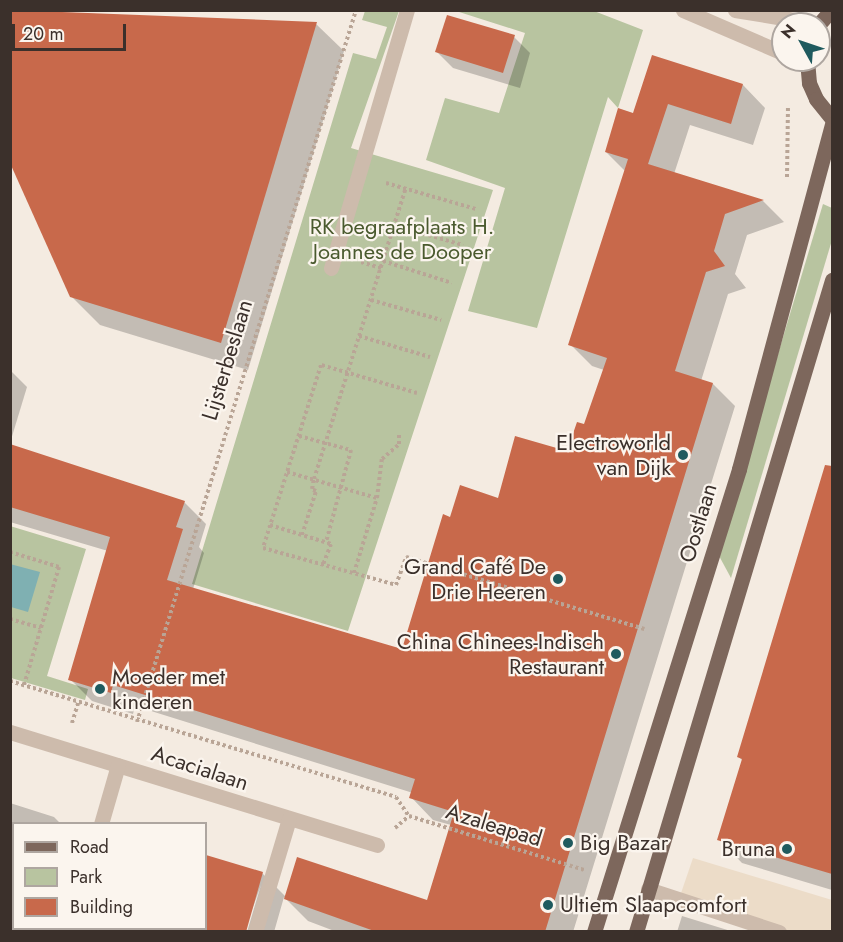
<!DOCTYPE html>
<meta charset="utf-8">
<style>
body{margin:0}
#map{position:relative;width:843px;height:942px;overflow:hidden;background:#f4ebe1;font-family:Jost,sans-serif}
div>[style]{position:absolute}
.green>*{inset:0;background:#b8c4a0}
.plaza>*{inset:0;background:#ecdcc8}
.water>*{inset:0;background:#7fb0b2}
.shadow>*{inset:0;background:#0003}
.building>*{inset:0;background:#c8694b}
.path>*{height:4px;margin-top:-2px;transform-origin:0;background:repeating-linear-gradient(90deg,#b9a596 0 3px,transparent 0 6px)}
.minor>*{height:15px;margin:-7.5px;padding:0 7.5px;transform-origin:7.5px;border-radius:7.5px;background:#cdbbac}
.major>*{height:15px;margin:-7.5px;padding:0 7.5px;transform-origin:7.5px;border-radius:7.5px;background:#7d675c}
.dots>*{width:16px;height:16px;translate:-50% -50%;box-sizing:border-box;border:3px solid #fbf5ee;border-radius:50%}
span{translate:-50% -50%;white-space:nowrap;text-align:center;line-height:1.15;-webkit-text-stroke:4.5px #fbf5ee;paint-order:stroke}
.park-label{font-size:22px;color:#4a5a2e}
.street-label{font-size:22px;color:#3b302b}
.poi-label{font-size:22px;color:#3b302b}
.right{translate:-100% -50%;text-align:right}
.left{translate:0 -50%;text-align:left}
.frame{position:absolute;inset:0;border:12px solid #3b302b;pointer-events:none}
.legend{position:absolute;left:12px;top:822px;width:195px;height:108px;box-sizing:border-box;background:#fbf5ee;border:2px solid #aea6a0;margin:0;padding:8px 10px;list-style:none;font-size:18px;color:#3b302b}
.legend li{display:flex;align-items:center;gap:12px;height:30px}
.legend b{width:30px;border:2px solid #aea6a0}
.north{position:absolute;left:771px;top:12px;width:60px;height:60px;box-sizing:border-box;background:#fbf5ee;border:2px solid #aea6a0;border-radius:50%;rotate:310deg;font-size:16px;font-weight:700;line-height:24px;text-align:center;color:#3b302b}
.north::after{content:'';display:block;margin:auto;width:21px;height:27px;background:#1f5a5e;clip-path:polygon(50% 0,100% 100%,50% 72%,0 100%)}
.scale{position:absolute;left:12px;top:24px;width:114px;height:27px;box-sizing:border-box;border:3px solid #3b302b;border-top:0;padding-left:8px;font-size:18px;line-height:21px;white-space:nowrap;color:#3b302b;-webkit-text-stroke:4px #fbf5ee;paint-order:stroke}
</style>
<div id="map">
<div class="green">
<i style="clip-path:polygon(365px 11px,399px 11px,351px 148px,493px 190px,348px 631px,192px 584px,353px 53px,376px 59px,387px 27px,362px 20px)"></i>
<i style="clip-path:polygon(456px 11px,594px 11px,643px 30px,618px 108px,608px 97px,537px 328px,468px 311px,505px 188px,426px 160px,445px 98px,499px 113px,525px 33px)"></i>
<i style="clip-path:polygon(823px 204px,832px 208px,832px 240px,731px 578px,718px 554px)"></i>
<i style="clip-path:polygon(10px 526px,86px 549px,47px 676px,88px 689px,85px 700px,11px 678px)"></i>
</div>
<div class="plaza">
<i style="clip-path:polygon(693px 858px,832px 900px,832px 931px,765px 931px,679px 899px)"></i>
</div>
<div class="water">
<i style="clip-path:polygon(10px 564px,40px 572px,28px 612px,11px 607px)"></i>
</div>
<div class="shadow">
<i style="clip-path:polygon(10px 10px,316px 24px,344px 51px,248px 370px,100px 325px,72px 297px)"></i>
<i style="clip-path:polygon(514px 37px,530px 53px,520px 88px,453px 68px,437px 52px)"></i>
<i style="clip-path:polygon(653px 57px,743px 85px,765px 108px,753px 145px,690px 125px,674px 174px,763px 201px,784px 222px,747px 235px,735px 274px,746px 288px,728px 294px,701px 381px,713px 384px,735px 406px,573px 932px,337px 932px,308px 921px,284px 897px,274px 932px,247px 932px,261px 885px,244px 932px,123px 932px,206px 928px,206px 857px,262px 873px,286px 897px,428px 902px,451px 825px,433px 820px,411px 797px,413px 793px,135px 706px,133px 714px,92px 701px,70px 679px,108px 551px,10px 522px,10px 446px,184px 502px,206px 524px,199px 547px,204px 553px,193px 589px,403px 651px,451px 519px,500px 499px,568px 452px,585px 426px,604px 370px,592px 366px,570px 344px,625px 171px,606px 152px,634px 115px)"></i>
<i style="clip-path:polygon(10px 370px,27px 387px,10px 443px)"></i>
<i style="clip-path:polygon(832px 484px,832px 890px,742px 863px,719px 839px,743px 761px,739px 757px)"></i>
<i style="clip-path:polygon(10px 803px,54px 817px,61px 824px,14px 824px,14px 928px,19px 932px,10px 932px)"></i>
<i style="clip-path:polygon(682px 916px,734px 932px,677px 932px)"></i>
</div>
<div class="building">
<i style="clip-path:polygon(10px 10px,317px 22px,221px 343px,70px 297px,10px 163px)"></i>
<i style="clip-path:polygon(447px 15px,515px 35px,503px 73px,435px 52px)"></i>
<i style="clip-path:polygon(652px 55px,743px 84px,731px 124px,668px 104px,648px 164px,764px 200px,725px 214px,714px 251px,725px 266px,706px 272px,675px 371px,713px 383px,545px 932px,377px 932px,284px 899px,297px 857px,427px 900px,454px 812px,409px 798px,415px 779px,113px 685px,111px 693px,68px 680px,110px 537px,10px 507px,10px 444px,185px 501px,176px 527px,183px 529px,167px 580px,402px 649px,443px 514px,450px 517px,460px 485px,498px 498px,515px 436px,567px 451px,577px 422px,584px 424px,607px 358px,568px 345px,628px 159px,605px 152px,618px 108px,633px 113px)"></i>
<i style="clip-path:polygon(825px 465px,832px 466px,832px 874px,717px 840px,742px 759px,737px 757px)"></i>
<i style="clip-path:polygon(206px 855px,263px 872px,246px 932px,206px 932px)"></i>
</div>
<div class="path">
<i style="left:787px;top:177px;width:71px;rotate:-89.2deg"></i>
<i style="left:386px;top:183px;width:94px;rotate:16.1deg"></i>
<i style="left:394px;top:225px;width:72px;rotate:16.2deg"></i>
<i style="left:383px;top:261px;width:72px;rotate:17.7deg"></i>
<i style="left:361px;top:262px;width:21px;rotate:17deg"></i>
<i style="left:371px;top:300px;width:73px;rotate:15.9deg"></i>
<i style="left:359px;top:336px;width:74px;rotate:16.5deg"></i>
<i style="left:417px;top:393px;width:100px;rotate:-163.7deg"></i>
<i style="left:321px;top:365px;width:192px;rotate:107.6deg"></i>
<i style="left:263px;top:548px;width:138px;rotate:15.5deg"></i>
<i style="left:396px;top:585px;width:30px;rotate:-70deg"></i>
<i style="left:406px;top:557px;width:249px;rotate:16.8deg"></i>
<i style="left:299px;top:436px;width:54px;rotate:15.1deg"></i>
<i style="left:351px;top:450px;width:95px;rotate:105.2deg"></i>
<i style="left:287px;top:472px;width:94px;rotate:16.1deg"></i>
<i style="left:270px;top:525px;width:64px;rotate:17.3deg"></i>
<i style="left:331px;top:544px;width:22px;rotate:111deg"></i>
<i style="left:302px;top:535px;width:46px;rotate:-72.3deg"></i>
<i style="left:316px;top:491px;width:4px;rotate:-153deg"></i>
<i style="left:312px;top:489px;width:10px;rotate:-79deg"></i>
<i style="left:314px;top:479px;width:305px;rotate:-72.5deg"></i>
<i style="left:10px;top:552px;width:51px;rotate:17deg"></i>
<i style="left:59px;top:567px;width:123px;rotate:106.5deg"></i>
<i style="left:354px;top:573px;width:78px;rotate:-73deg"></i>
<i style="left:377px;top:498px;width:39px;rotate:-83deg"></i>
<i style="left:382px;top:459px;width:23px;rotate:-41deg"></i>
<i style="left:399px;top:444px;width:11px;rotate:-90deg"></i>
<i style="left:10px;top:619px;width:32px;rotate:16deg"></i>
<i style="left:10px;top:681px;width:403px;rotate:16.7deg"></i>
<i style="left:396px;top:797px;width:23px;rotate:56deg"></i>
<i style="left:137px;top:722px;width:745px;rotate:-72.9deg"></i>
<i style="left:72px;top:723px;width:21px;rotate:-73deg"></i>
<i style="left:395px;top:828px;width:18px;rotate:-41deg"></i>
<i style="left:409px;top:816px;width:183px;rotate:17.1deg"></i>
<i style="left:10px;top:906px;width:4px;rotate:14deg"></i>
</div>
<div class="minor">
<i style="left:683px;top:10px;width:109px;rotate:23.3deg"></i>
<i style="left:735px;top:10px;width:85px;rotate:9.5deg"></i>
<i style="left:331px;top:268px;width:269px;rotate:-73.6deg"></i>
<i style="left:10px;top:732px;width:384px;rotate:17.1deg"></i>
<i style="left:101px;top:824px;width:61px;rotate:-73.9deg"></i>
<i style="left:648px;top:889px;width:138px;rotate:18.2deg"></i>
<i style="left:70px;top:932px;width:4px;rotate:-76deg"></i>
<i style="left:255px;top:932px;width:118px;rotate:-73.3deg"></i>
</div>
<div class="major">
<i style="left:819px;top:24px;width:18px;rotate:-49deg"></i>
<i style="left:807px;top:60px;width:23px;rotate:85deg"></i>
<i style="left:809px;top:83px;width:17px;rotate:66deg"></i>
<i style="left:816px;top:99px;width:26px;rotate:51deg"></i>
<i style="left:594px;top:932px;width:485px;rotate:-72.6deg"></i>
<i style="left:739px;top:469px;width:357px;rotate:-74.9deg"></i>
<i style="left:636px;top:932px;width:681px;rotate:-73.27deg"></i>
</div>
<div class="dots">
<i style="left:683px;top:455px;background:#1f5a5e"></i>
<i style="left:558px;top:579px;background:#1f5a5e"></i>
<i style="left:616px;top:654px;background:#1f5a5e"></i>
<i style="left:100px;top:689px;background:#1f5a5e"></i>
<i style="left:568px;top:843px;background:#1f5a5e"></i>
<i style="left:787px;top:849px;background:#1f5a5e"></i>
<i style="left:548px;top:905px;background:#1f5a5e"></i>
</div>
<div class="park-label">
<span style="left:402px;top:239px">RK begraafplaats H.<br>Joannes de Dooper</span>
</div>
<div class="street-label">
<span style="left:227px;top:360px;rotate:-73deg">Lijsterbeslaan</span>
<span style="left:698px;top:523px;rotate:-73deg">Oostlaan</span>
<span style="left:200px;top:768px;rotate:18deg">Acacialaan</span>
<span style="left:494px;top:825px;rotate:17deg">Azaleapad</span>
</div>
<div class="poi-label">
<span class="right" style="left:671px;top:455px">Electroworld<br>van Dijk</span>
<span class="right" style="left:546px;top:579px">Grand Café De<br>Drie Heeren</span>
<span class="right" style="left:604px;top:654px">China Chinees-Indisch<br>Restaurant</span>
<span class="left" style="left:112px;top:689px">Moeder met<br>kinderen</span>
<span class="left" style="left:580px;top:843px">Big Bazar</span>
<span class="right" style="left:775px;top:849px">Bruna</span>
<span class="left" style="left:560px;top:905px">Ultiem Slaapcomfort</span>
</div>
<div class="frame"></div>
<ul class="legend">
<li><b style="height:8px;background:#7d675c"></b>Road</li>
<li><b style="height:16px;background:#b8c4a0"></b>Park</li>
<li><b style="height:16px;background:#c8694b"></b>Building</li>
</ul>
<div class="north">N</div>
<div class="scale">20 m</div>
</div>
